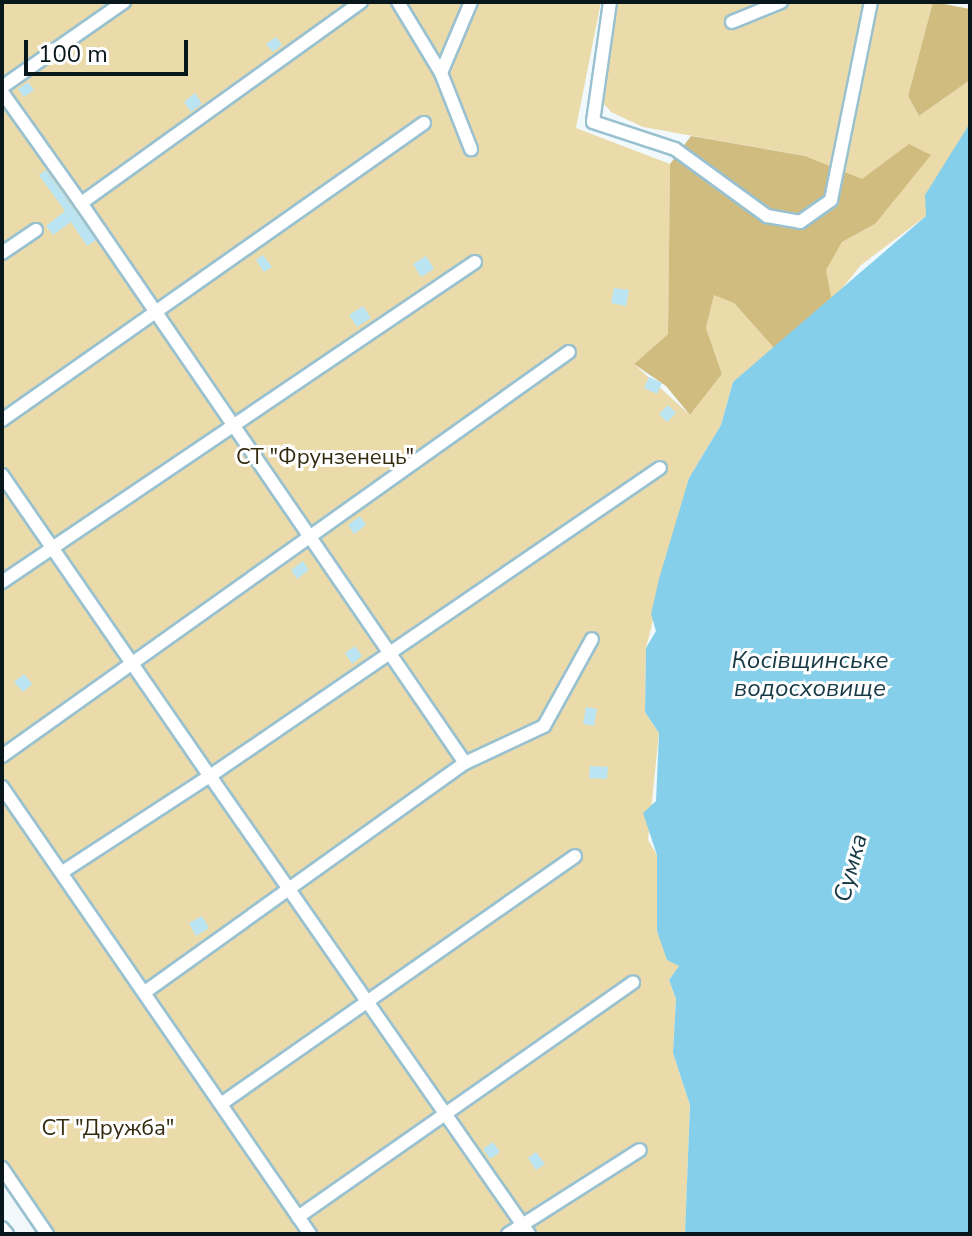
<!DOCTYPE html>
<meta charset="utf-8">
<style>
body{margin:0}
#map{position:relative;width:972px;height:1236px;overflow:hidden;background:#f1f9fc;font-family:"Nunito Sans",sans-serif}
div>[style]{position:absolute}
.green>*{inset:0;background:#ebdbaa}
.forest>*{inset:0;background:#d0bc7f}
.water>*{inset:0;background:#85cfea}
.building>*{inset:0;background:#bbe4f3}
.roads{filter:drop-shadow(2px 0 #99c1d0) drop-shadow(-2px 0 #99c1d0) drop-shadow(0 2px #99c1d0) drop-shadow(0 -2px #99c1d0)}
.minor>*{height:12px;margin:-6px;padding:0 6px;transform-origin:6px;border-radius:6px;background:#fff}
span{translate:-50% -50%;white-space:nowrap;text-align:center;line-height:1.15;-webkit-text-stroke:6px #fff;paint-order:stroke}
.park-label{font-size:22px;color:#342b0f}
.water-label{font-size:24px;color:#163945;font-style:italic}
.frame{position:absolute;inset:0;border:4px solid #08171c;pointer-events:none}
.scale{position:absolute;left:24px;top:40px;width:164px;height:36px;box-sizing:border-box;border:4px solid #08171c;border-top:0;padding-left:10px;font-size:24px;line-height:28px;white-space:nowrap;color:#08171c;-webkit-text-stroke:6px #fff;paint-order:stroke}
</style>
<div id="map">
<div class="green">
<i style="clip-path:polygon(2px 2px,601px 2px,576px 128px,670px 164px,668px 334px,634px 364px,690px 415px,722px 374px,706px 328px,714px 294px,734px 303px,775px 349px,733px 382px,721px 425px,689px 478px,646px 648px,645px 712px,659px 733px,648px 840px,657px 855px,657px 931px,680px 965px,669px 980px,676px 999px,673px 1053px,690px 1105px,685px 1234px,50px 1234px,2px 1163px)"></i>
<i style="clip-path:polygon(618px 2px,933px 2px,908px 96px,919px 116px,970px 80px,970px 123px,926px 216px,861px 265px,832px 301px,825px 270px,842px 242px,875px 224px,909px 144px,862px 180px,805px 156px,643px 127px,611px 112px,599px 98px)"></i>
</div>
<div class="forest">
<i style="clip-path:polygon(933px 2px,970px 9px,970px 80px,919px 116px,908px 96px)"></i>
<i style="clip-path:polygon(691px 136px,805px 156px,862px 179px,909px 144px,931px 155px,875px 224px,842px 242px,826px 270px,832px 301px,775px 349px,734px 303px,714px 295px,706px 328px,722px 374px,690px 415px,666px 386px,634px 364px,668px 334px,670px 164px)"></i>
</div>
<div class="water">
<i style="clip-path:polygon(970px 123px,970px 1234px,685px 1234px,690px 1105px,673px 1053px,676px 999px,669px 980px,679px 966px,667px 960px,657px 931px,657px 855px,643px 813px,656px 801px,659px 733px,645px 712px,646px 648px,656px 631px,651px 614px,659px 579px,689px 478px,721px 425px,733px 382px,926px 216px,925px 195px)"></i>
</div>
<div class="building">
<i style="clip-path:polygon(276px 37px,282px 45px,273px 52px,266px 44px)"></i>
<i style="clip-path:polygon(28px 82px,34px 90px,24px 97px,18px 89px)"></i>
<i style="clip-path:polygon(195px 93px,202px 104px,191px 112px,184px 102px)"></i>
<i style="clip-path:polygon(46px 170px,96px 240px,87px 246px,71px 222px,53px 235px,46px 226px,65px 211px,39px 175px)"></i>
<i style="clip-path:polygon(263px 255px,272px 267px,264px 272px,256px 260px)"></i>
<i style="clip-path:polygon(426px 256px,434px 269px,421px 277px,413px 264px)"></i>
<i style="clip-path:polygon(614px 288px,629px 290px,626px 306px,611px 303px)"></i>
<i style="clip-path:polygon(363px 306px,371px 318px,357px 327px,349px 315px)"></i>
<i style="clip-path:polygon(649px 377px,662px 383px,657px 394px,644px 388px)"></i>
<i style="clip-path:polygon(668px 405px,676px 413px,667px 422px,659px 414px)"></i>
<i style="clip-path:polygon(360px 516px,366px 525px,354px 534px,348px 525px)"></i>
<i style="clip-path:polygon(303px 561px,309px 570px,297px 579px,291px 570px)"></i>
<i style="clip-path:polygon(355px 646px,362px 656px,352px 664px,345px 653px)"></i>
<i style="clip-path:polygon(24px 674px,32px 684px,23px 692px,14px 682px)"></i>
<i style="clip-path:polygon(586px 707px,597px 709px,594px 726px,583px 724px)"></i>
<i style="clip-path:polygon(590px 766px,608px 767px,607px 779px,589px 778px)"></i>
<i style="clip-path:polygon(202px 916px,209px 928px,196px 936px,189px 923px)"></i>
<i style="clip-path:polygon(493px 1142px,500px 1152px,490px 1159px,483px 1149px)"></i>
<i style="clip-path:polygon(536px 1152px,545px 1164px,536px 1170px,528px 1158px)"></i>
</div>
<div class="roads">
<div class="minor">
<i style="left:361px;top:2px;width:345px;rotate:144.3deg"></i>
<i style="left:81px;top:203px;width:679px;rotate:55.56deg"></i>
<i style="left:398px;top:2px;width:83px;rotate:58.8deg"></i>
<i style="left:471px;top:2px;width:77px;rotate:112.9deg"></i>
<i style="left:441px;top:73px;width:82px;rotate:68.5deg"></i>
<i style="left:610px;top:2px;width:121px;rotate:98.1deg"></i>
<i style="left:593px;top:122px;width:86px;rotate:18.2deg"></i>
<i style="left:675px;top:149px;width:114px;rotate:36.1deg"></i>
<i style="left:767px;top:216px;width:34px;rotate:10deg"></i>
<i style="left:800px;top:222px;width:38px;rotate:-35deg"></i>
<i style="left:831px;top:200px;width:202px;rotate:-78.6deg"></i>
<i style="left:732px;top:22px;width:53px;rotate:-22.2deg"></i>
<i style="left:2px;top:87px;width:149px;rotate:-34.9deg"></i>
<i style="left:2px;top:92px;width:136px;rotate:54.6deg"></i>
<i style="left:2px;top:253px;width:41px;rotate:-34.1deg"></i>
<i style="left:2px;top:420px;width:516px;rotate:-35.14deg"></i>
<i style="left:2px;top:475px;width:366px;rotate:55.4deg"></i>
<i style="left:210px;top:776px;width:545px;rotate:-34.39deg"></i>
<i style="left:2px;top:582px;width:571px;rotate:-34.08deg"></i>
<i style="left:2px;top:756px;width:696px;rotate:-35.47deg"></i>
<i style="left:2px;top:787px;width:543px;rotate:55.43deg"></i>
<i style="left:64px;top:871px;width:174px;rotate:-33.1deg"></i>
<i style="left:210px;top:776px;width:558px;rotate:55.14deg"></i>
<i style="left:145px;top:992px;width:393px;rotate:-35.6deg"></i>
<i style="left:465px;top:763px;width:87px;rotate:-25.1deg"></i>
<i style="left:544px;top:726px;width:99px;rotate:-61.1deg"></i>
<i style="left:221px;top:1104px;width:432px;rotate:-35deg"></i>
<i style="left:2px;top:1168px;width:80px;rotate:55.7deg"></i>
<i style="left:298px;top:1217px;width:409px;rotate:-35deg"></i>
<i style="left:2px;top:1228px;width:8px;rotate:50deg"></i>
<i style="left:508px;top:1234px;width:156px;rotate:-32.5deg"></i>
</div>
</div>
<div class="park-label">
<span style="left:325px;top:458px">СТ "Фрунзенець"</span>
<span style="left:108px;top:1129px">СТ "Дружба"</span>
</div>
<div class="water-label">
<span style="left:810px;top:675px">Косівщинське<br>водосховище</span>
<span style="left:851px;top:868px;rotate:-75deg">Сумка</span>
</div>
<div class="frame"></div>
<div class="scale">100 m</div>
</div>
